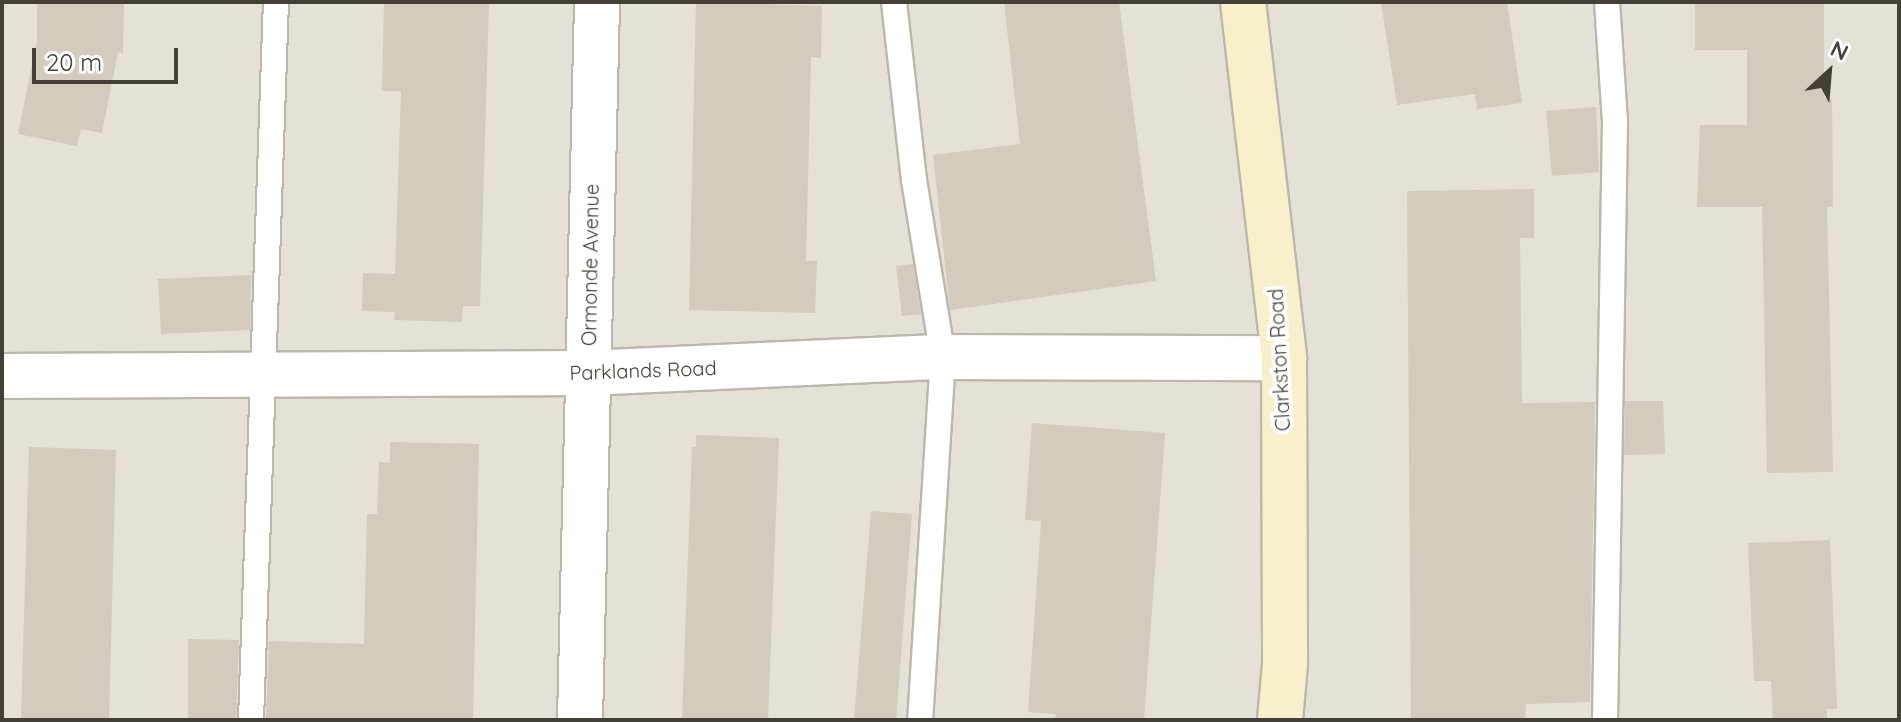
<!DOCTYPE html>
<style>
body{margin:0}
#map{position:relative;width:1901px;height:722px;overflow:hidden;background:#f2efe8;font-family:Quicksand,sans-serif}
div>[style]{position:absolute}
.residential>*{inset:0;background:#e5e1d6}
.building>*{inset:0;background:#d2cbbe}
.roads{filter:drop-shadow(2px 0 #bcb7ab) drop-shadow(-2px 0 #bcb7ab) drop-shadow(0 2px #bcb7ab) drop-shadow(0 -2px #bcb7ab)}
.lane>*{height:24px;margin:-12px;padding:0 12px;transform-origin:12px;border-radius:12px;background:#fff}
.street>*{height:44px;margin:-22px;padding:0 22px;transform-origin:22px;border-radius:22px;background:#fff}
.secondary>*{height:44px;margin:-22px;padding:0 22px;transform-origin:22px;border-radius:22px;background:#f8efcb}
span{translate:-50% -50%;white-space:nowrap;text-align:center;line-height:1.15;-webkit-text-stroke:8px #fff;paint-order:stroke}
.street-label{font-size:20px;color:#444037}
.frame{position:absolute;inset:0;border:4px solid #444037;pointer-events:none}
.north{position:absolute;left:1789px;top:32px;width:80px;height:80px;-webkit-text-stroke:6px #fff;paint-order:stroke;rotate:26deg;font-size:22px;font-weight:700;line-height:32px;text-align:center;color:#444037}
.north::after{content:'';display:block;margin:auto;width:28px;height:36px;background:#444037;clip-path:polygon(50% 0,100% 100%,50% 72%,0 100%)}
.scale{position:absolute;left:32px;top:48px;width:146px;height:36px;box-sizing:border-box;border:4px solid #444037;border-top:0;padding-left:10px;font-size:24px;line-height:28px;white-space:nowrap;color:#444037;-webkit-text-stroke:6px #fff;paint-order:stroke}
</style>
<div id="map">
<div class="residential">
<i style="clip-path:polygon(2px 2px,1899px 2px,1899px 720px,2px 720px)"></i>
</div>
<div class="building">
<i style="clip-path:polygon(37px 2px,124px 2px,123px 53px,118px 52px,102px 133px,81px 129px,77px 146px,18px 134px,37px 40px)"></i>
<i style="clip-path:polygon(384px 2px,489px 2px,480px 306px,463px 306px,462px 322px,394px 320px,395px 312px,362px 311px,363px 273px,395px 274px,401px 91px,382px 91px)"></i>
<i style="clip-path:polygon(696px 2px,822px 6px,821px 58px,811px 57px,806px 261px,817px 261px,815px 313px,689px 310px)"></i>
<i style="clip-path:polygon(1004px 2px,1119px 2px,1156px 281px,950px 310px,933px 155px,1020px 144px)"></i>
<i style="clip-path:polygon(1381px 2px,1507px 2px,1522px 103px,1477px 109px,1475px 94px,1397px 105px)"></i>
<i style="clip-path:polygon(1695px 2px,1824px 2px,1824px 98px,1832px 98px,1833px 207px,1827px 207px,1833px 472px,1767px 473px,1762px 207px,1697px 207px,1700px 125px,1747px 125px,1747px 50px,1695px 50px)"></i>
<i style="clip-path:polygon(1596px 107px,1599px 172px,1552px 176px,1546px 111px)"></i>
<i style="clip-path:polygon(1534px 189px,1534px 238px,1520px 238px,1522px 403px,1595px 402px,1590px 702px,1526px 704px,1525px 720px,1411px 720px,1407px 191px)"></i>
<i style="clip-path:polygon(913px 264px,921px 314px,902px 316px,896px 266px)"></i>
<i style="clip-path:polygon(251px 275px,250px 330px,161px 334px,158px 279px)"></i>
<i style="clip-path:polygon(1625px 401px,1663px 401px,1665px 454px,1624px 455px)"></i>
<i style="clip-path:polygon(1032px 423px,1165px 433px,1144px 720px,1055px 720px,1056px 714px,1028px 712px,1041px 521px,1025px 520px)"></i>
<i style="clip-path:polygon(696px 435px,779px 438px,768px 720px,682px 720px,692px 447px,696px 447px)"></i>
<i style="clip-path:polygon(390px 442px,479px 444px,473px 720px,266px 720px,269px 641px,364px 644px,367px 514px,377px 514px,379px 462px,390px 463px)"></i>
<i style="clip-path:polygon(29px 447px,116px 450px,109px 720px,21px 720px)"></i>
<i style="clip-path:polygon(871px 511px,912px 514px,896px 720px,854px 720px)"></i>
<i style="clip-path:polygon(1830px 540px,1837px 709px,1827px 709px,1827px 720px,1773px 720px,1771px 681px,1754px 681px,1748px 543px)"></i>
<i style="clip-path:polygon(188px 639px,239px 640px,236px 720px,188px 720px)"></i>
</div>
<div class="roads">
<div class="lane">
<i style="left:894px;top:2px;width:179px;rotate:83.6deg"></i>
<i style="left:914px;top:180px;width:179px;rotate:80.7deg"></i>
<i style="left:943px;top:357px;width:364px;rotate:93.6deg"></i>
<i style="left:251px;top:720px;width:718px;rotate:-88.01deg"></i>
<i style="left:1605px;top:720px;width:598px;rotate:-89.04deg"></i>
<i style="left:1615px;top:122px;width:120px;rotate:-93.8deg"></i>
</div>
<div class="street">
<i style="left:2px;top:376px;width:585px;rotate:-0.29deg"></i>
<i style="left:587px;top:373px;width:356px;rotate:-2.6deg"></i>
<i style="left:943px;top:357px;width:341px;rotate:0.2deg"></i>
<i style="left:580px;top:720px;width:718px;rotate:-88.64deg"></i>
</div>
<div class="secondary">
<i style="left:1243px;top:2px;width:358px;rotate:83.4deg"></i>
<i style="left:1284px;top:358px;width:306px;rotate:89.8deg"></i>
<i style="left:1285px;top:664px;width:56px;rotate:95.1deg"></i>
</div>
</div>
<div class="street-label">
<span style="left:590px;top:265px;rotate:-89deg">Ormonde Avenue</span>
<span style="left:1279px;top:360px;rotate:-93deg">Clarkston Road</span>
<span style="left:643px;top:370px;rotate:-2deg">Parklands Road</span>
</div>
<div class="frame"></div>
<div class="north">N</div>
<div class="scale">20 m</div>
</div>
